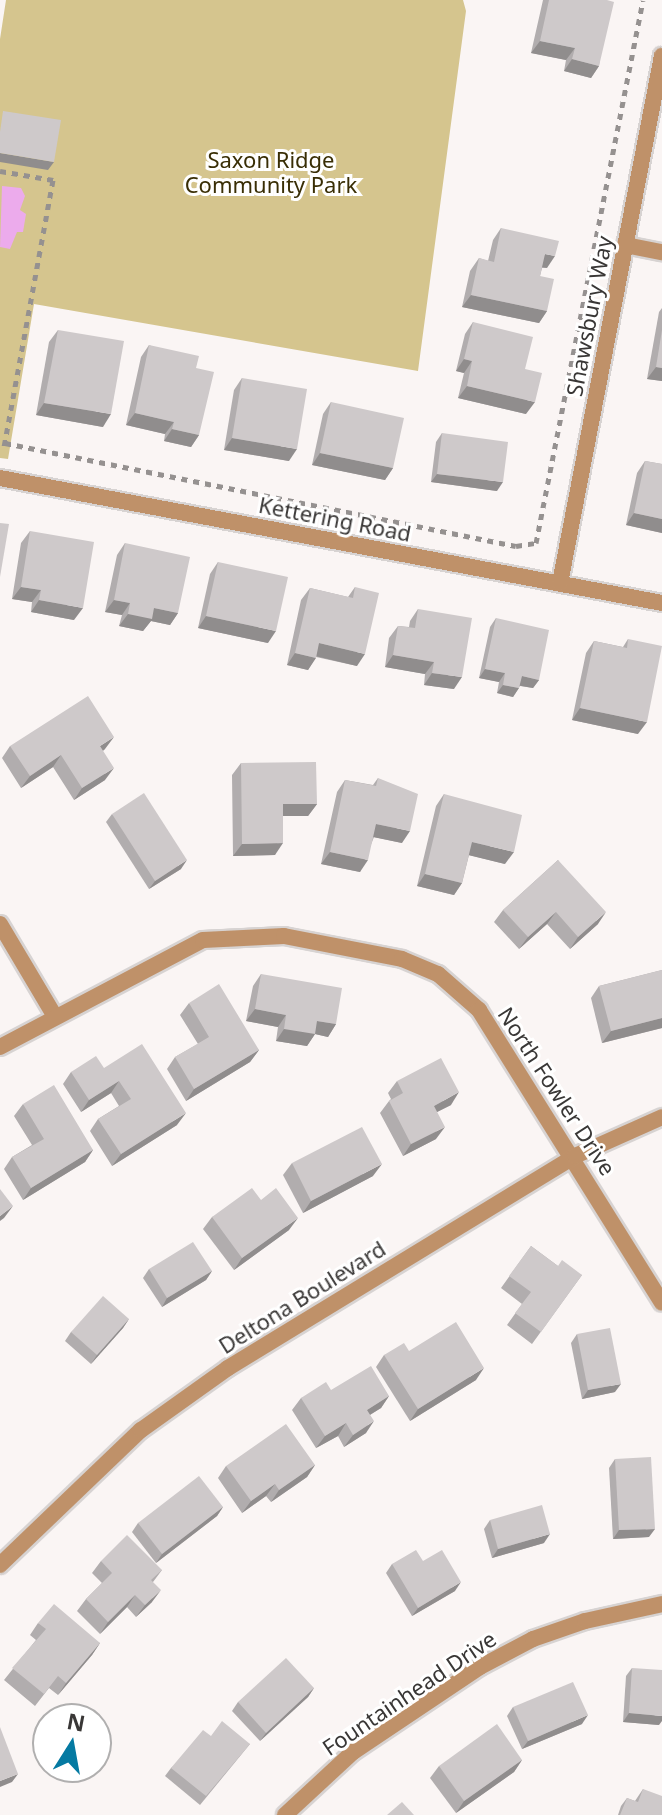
<!DOCTYPE html>
<style>
body{margin:0}
#map{position:relative;width:662px;height:1815px;overflow:hidden;background:#faf5f4;font-family:"Noto Sans",sans-serif}
div>[style]{position:absolute}
.green>*{inset:0;background:#d5c58e}
.water>*{inset:0;background:#ecabec}
.path>*{height:5px;margin-top:-2.5px;transform-origin:0;background:repeating-linear-gradient(90deg,#959190 0 6px,transparent 0 12px)}
.roads{filter:drop-shadow(2px 0 #d7d3d2) drop-shadow(-2px 0 #d7d3d2) drop-shadow(0 2px #d7d3d2) drop-shadow(0 -2px #d7d3d2)}
.minor>*{height:16px;margin:-8px;padding:0 8px;transform-origin:8px;border-radius:8px;background:#bf9169}
.tertiary>*{height:16px;margin:-8px;padding:0 8px;transform-origin:8px;border-radius:8px;background:#bf9169}
.wall>*{inset:0;background:#b1adae}
.shaded-wall>*{inset:0;background:#908d8d}
.building>*{inset:0;background:#cec9ca}
span{translate:-50% -50%;white-space:nowrap;text-align:center;line-height:1.15;-webkit-text-stroke:6px #fff;paint-order:stroke}
.park-label{font-size:22px;color:#392e05}
.street-label{font-size:22px;color:#393736}
.north{position:absolute;left:32px;top:1703px;width:80px;height:80px;box-sizing:border-box;background:#fff;border:2px solid #b0afaf;border-radius:50%;rotate:11deg;font-size:22px;font-weight:700;line-height:32px;text-align:center;color:#393736}
.north::after{content:'';display:block;margin:auto;width:28px;height:36px;background:#057aa2;clip-path:polygon(50% 0,100% 100%,50% 72%,0 100%)}
</style>
<div id="map">
<div class="green">
<i style="clip-path:polygon(6px 0,463px 0,466px 11px,418px 371px,34px 304px,8px 459px,0 458px,0 39px)"></i>
</div>
<div class="water">
<i style="clip-path:polygon(2px 186px,21px 188px,25px 196px,20px 210px,26px 214px,23px 232px,17px 232px,10px 249px,0 247px)"></i>
</div>
<div class="path">
<i style="left:0;top:171px;width:54px;rotate:9.6deg"></i>
<i style="left:53px;top:180px;width:271px;rotate:100.4deg"></i>
<i style="left:5px;top:443px;width:521px;rotate:11.4deg"></i>
<i style="left:516px;top:546px;width:20px;rotate:-9deg"></i>
<i style="left:536px;top:543px;width:553px;rotate:-78.85deg"></i>
</div>
<div class="roads">
<div class="minor">
<i style="left:625px;top:245px;width:38px;rotate:11deg"></i>
<i style="left:0;top:478px;width:674px;rotate:10.69deg"></i>
<i style="left:560px;top:583px;width:537px;rotate:-79.05deg"></i>
<i style="left:0;top:924px;width:106px;rotate:59.3deg"></i>
<i style="left:0;top:1047px;width:229px;rotate:-27.8deg"></i>
<i style="left:203px;top:940px;width:81px;rotate:-2.8deg"></i>
<i style="left:284px;top:936px;width:120px;rotate:11deg"></i>
<i style="left:402px;top:959px;width:39px;rotate:23deg"></i>
<i style="left:438px;top:974px;width:55px;rotate:41.3deg"></i>
<i style="left:479px;top:1010px;width:345px;rotate:58deg"></i>
<i style="left:285px;top:1815px;width:93px;rotate:-42.8deg"></i>
<i style="left:353px;top:1752px;width:153px;rotate:-33.8deg"></i>
<i style="left:480px;top:1667px;width:60px;rotate:-27.8deg"></i>
<i style="left:533px;top:1639px;width:55px;rotate:-19.1deg"></i>
<i style="left:585px;top:1621px;width:79px;rotate:-12.4deg"></i>
</div>
<div class="tertiary">
<i style="left:0;top:1565px;width:195px;rotate:-43.8deg"></i>
<i style="left:141px;top:1430px;width:107px;rotate:-35.5deg"></i>
<i style="left:228px;top:1368px;width:407px;rotate:-31.4deg"></i>
<i style="left:575px;top:1156px;width:95px;rotate:-24.1deg"></i>
</div>
</div>
<div class="wall">
<i style="clip-path:polygon(543px 0,607px 0,599px 66px,591px 78px,564px 71px,566px 60px,531px 53px)"></i>
<i style="clip-path:polygon(501px 228px,547px 268px,542px 268px,540px 276px,547px 311px,539px 323px,462px 307px,470px 271px,479px 258px,488px 261px,493px 240px)"></i>
<i style="clip-path:polygon(662px 308px,662px 381px,647px 379px,659px 312px)"></i>
<i style="clip-path:polygon(473px 322px,525px 369px,526px 414px,458px 398px,464px 373px,456px 371px,465px 334px)"></i>
<i style="clip-path:polygon(58px 330px,103px 427px,36px 415px,49px 342px)"></i>
<i style="clip-path:polygon(149px 345px,196px 368px,199px 435px,191px 447px,164px 441px,165px 434px,126px 425px,141px 357px)"></i>
<i style="clip-path:polygon(242px 378px,289px 461px,224px 450px,234px 390px)"></i>
<i style="clip-path:polygon(331px 402px,393px 468px,385px 480px,312px 465px,323px 414px)"></i>
<i style="clip-path:polygon(442px 433px,497px 491px,431px 482px,436px 442px)"></i>
<i style="clip-path:polygon(645px 461px,662px 464px,662px 533px,626px 525px,637px 473px)"></i>
<i style="clip-path:polygon(30px 531px,74px 620px,31px 612px,32px 602px,12px 599px,21px 543px)"></i>
<i style="clip-path:polygon(125px 543px,178px 613px,170px 625px,151px 621px,143px 631px,119px 626px,122px 615px,105px 612px,117px 555px)"></i>
<i style="clip-path:polygon(218px 562px,268px 643px,198px 628px,210px 574px)"></i>
<i style="clip-path:polygon(355px 587px,357px 666px,316px 657px,308px 670px,287px 665px,301px 600px,310px 588px,348px 597px)"></i>
<i style="clip-path:polygon(418px 609px,454px 689px,424px 685px,425px 674px,385px 667px,389px 638px,398px 626px,409px 627px,410px 621px)"></i>
<i style="clip-path:polygon(496px 618px,539px 680px,533px 688px,520px 686px,513px 697px,497px 693px,499px 682px,479px 678px,490px 627px)"></i>
<i style="clip-path:polygon(628px 639px,638px 734px,572px 720px,586px 653px,594px 641px,623px 647px)"></i>
<i style="clip-path:polygon(10px 746px,105px 749px,103px 751px,105px 780px,74px 800px,53px 767px,21px 788px,2px 758px)"></i>
<i style="clip-path:polygon(241px 763px,317px 804px,308px 816px,283px 816px,275px 855px,233px 856px,232px 775px)"></i>
<i style="clip-path:polygon(378px 778px,402px 843px,374px 837px,360px 872px,321px 864px,337px 792px,345px 780px,373px 785px)"></i>
<i style="clip-path:polygon(444px 794px,505px 864px,469px 855px,462px 883px,454px 895px,417px 886px,436px 806px)"></i>
<i style="clip-path:polygon(112px 814px,181px 869px,149px 889px,106px 822px)"></i>
<i style="clip-path:polygon(558px 860px,598px 924px,570px 949px,547px 924px,519px 949px,494px 922px,503px 910px)"></i>
<i style="clip-path:polygon(662px 970px,662px 1028px,602px 1043px,591px 998px,599px 986px)"></i>
<i style="clip-path:polygon(261px 974px,336px 1024px,328px 1037px,315px 1034px,307px 1046px,276px 1041px,278px 1027px,246px 1021px,253px 986px)"></i>
<i style="clip-path:polygon(189px 1003px,259px 1050px,250px 1062px,186px 1101px,167px 1069px,175px 1057px,198px 1044px,180px 1015px)"></i>
<i style="clip-path:polygon(104px 1068px,177px 1125px,112px 1166px,90px 1131px,98px 1119px,119px 1106px,111px 1093px,81px 1112px,63px 1084px,71px 1072px)"></i>
<i style="clip-path:polygon(397px 1081px,451px 1105px,437px 1112px,436px 1139px,403px 1156px,380px 1113px,389px 1101px,391px 1099px,388px 1093px)"></i>
<i style="clip-path:polygon(23px 1104px,93px 1150px,85px 1162px,23px 1200px,4px 1169px,12px 1157px,32px 1145px,14px 1116px)"></i>
<i style="clip-path:polygon(292px 1163px,373px 1176px,303px 1213px,283px 1175px)"></i>
<i style="clip-path:polygon(261px 1200px,289px 1230px,234px 1270px,203px 1229px,212px 1217px)"></i>
<i style="clip-path:polygon(531px 1246px,558px 1266px,582px 1275px,532px 1344px,507px 1325px,522px 1304px,501px 1288px)"></i>
<i style="clip-path:polygon(149px 1269px,212px 1271px,206px 1280px,162px 1307px,143px 1278px)"></i>
<i style="clip-path:polygon(129px 1319px,123px 1328px,91px 1364px,65px 1341px,71px 1332px)"></i>
<i style="clip-path:polygon(577px 1334px,615px 1392px,582px 1399px,571px 1343px)"></i>
<i style="clip-path:polygon(409px 1351px,476px 1380px,410px 1421px,376px 1367px,384px 1355px)"></i>
<i style="clip-path:polygon(331px 1390px,389px 1396px,381px 1408px,370px 1415px,366px 1433px,344px 1447px,338px 1436px,316px 1448px,292px 1410px,301px 1398px)"></i>
<i style="clip-path:polygon(615px 1459px,649px 1537px,613px 1539px,609px 1468px)"></i>
<i style="clip-path:polygon(315px 1465px,307px 1477px,271px 1502px,266px 1496px,242px 1513px,218px 1478px,226px 1466px)"></i>
<i style="clip-path:polygon(223px 1507px,217px 1516px,156px 1563px,132px 1532px,138px 1523px)"></i>
<i style="clip-path:polygon(490px 1520px,544px 1543px,492px 1558px,484px 1529px)"></i>
<i style="clip-path:polygon(101px 1561px,162px 1570px,153px 1582px,152px 1602px,136px 1617px,127px 1607px,100px 1634px,77px 1611px,86px 1599px,102px 1583px,92px 1573px)"></i>
<i style="clip-path:polygon(423px 1561px,455px 1591px,412px 1616px,386px 1573px,392px 1564px)"></i>
<i style="clip-path:polygon(38px 1623px,100px 1643px,92px 1655px,58px 1695px,49px 1688px,35px 1706px,4px 1680px,36px 1640px,30px 1635px)"></i>
<i style="clip-path:polygon(632px 1668px,659px 1725px,623px 1722px,626px 1676px)"></i>
<i style="clip-path:polygon(314px 1688px,308px 1697px,260px 1741px,232px 1711px,238px 1702px)"></i>
<i style="clip-path:polygon(513px 1707px,582px 1724px,522px 1749px,507px 1716px)"></i>
<i style="clip-path:polygon(211px 1736px,250px 1744px,200px 1805px,165px 1776px,171px 1768px)"></i>
<i style="clip-path:polygon(522px 1760px,514px 1772px,456px 1813px,430px 1778px,439px 1766px)"></i>
<i style="clip-path:polygon(643px 1789px,662px 1815px,618px 1815px,621px 1806px,627px 1798px,635px 1801px)"></i>
</div>
<div class="shaded-wall">
<i style="clip-path:polygon(540px 41px,575px 48px,566px 60px,531px 53px)"></i>
<i style="clip-path:polygon(572px 59px,599px 66px,591px 78px,564px 71px)"></i>
<i style="clip-path:polygon(0 153px,54px 162px,48px 170px,0 162px)"></i>
<i style="clip-path:polygon(545px 254px,555px 256px,547px 268px,537px 266px)"></i>
<i style="clip-path:polygon(471px 295px,547px 311px,539px 323px,462px 307px)"></i>
<i style="clip-path:polygon(464px 359px,472px 361px,464px 373px,456px 371px)"></i>
<i style="clip-path:polygon(656px 367px,662px 368px,662px 381px,647px 379px)"></i>
<i style="clip-path:polygon(467px 386px,535px 402px,526px 414px,458px 398px)"></i>
<i style="clip-path:polygon(44px 403px,111px 414px,103px 427px,36px 415px)"></i>
<i style="clip-path:polygon(135px 413px,174px 422px,165px 434px,126px 425px)"></i>
<i style="clip-path:polygon(172px 429px,199px 435px,191px 447px,164px 441px)"></i>
<i style="clip-path:polygon(232px 438px,297px 449px,289px 461px,224px 450px)"></i>
<i style="clip-path:polygon(320px 453px,393px 468px,385px 480px,312px 465px)"></i>
<i style="clip-path:polygon(437px 474px,503px 482px,497px 491px,431px 482px)"></i>
<i style="clip-path:polygon(634px 513px,662px 519px,662px 533px,626px 525px)"></i>
<i style="clip-path:polygon(21px 587px,41px 590px,32px 602px,12px 599px)"></i>
<i style="clip-path:polygon(39px 600px,83px 608px,74px 620px,31px 612px)"></i>
<i style="clip-path:polygon(114px 600px,130px 603px,122px 615px,105px 612px)"></i>
<i style="clip-path:polygon(154px 608px,178px 613px,170px 625px,151px 621px,143px 631px,119px 626px,128px 614px)"></i>
<i style="clip-path:polygon(206px 616px,276px 631px,268px 643px,198px 628px)"></i>
<i style="clip-path:polygon(319px 643px,365px 654px,357px 666px,311px 655px)"></i>
<i style="clip-path:polygon(295px 653px,316px 658px,308px 670px,287px 665px)"></i>
<i style="clip-path:polygon(393px 655px,434px 662px,425px 674px,385px 667px)"></i>
<i style="clip-path:polygon(485px 669px,505px 673px,499px 682px,479px 678px)"></i>
<i style="clip-path:polygon(432px 673px,462px 677px,454px 689px,424px 685px)"></i>
<i style="clip-path:polygon(522px 676px,539px 680px,533px 688px,516px 685px)"></i>
<i style="clip-path:polygon(503px 685px,519px 688px,513px 697px,497px 693px)"></i>
<i style="clip-path:polygon(580px 708px,647px 722px,638px 734px,572px 720px)"></i>
<i style="clip-path:polygon(114px 737px,105px 749px,92px 758px,100px 746px)"></i>
<i style="clip-path:polygon(61px 755px,53px 767px,21px 788px,30px 776px)"></i>
<i style="clip-path:polygon(114px 768px,105px 780px,74px 800px,82px 788px)"></i>
<i style="clip-path:polygon(283px 804px,317px 804px,308px 816px,275px 816px)"></i>
<i style="clip-path:polygon(376px 824px,410px 831px,402px 843px,368px 836px)"></i>
<i style="clip-path:polygon(472px 842px,514px 852px,505px 864px,464px 854px)"></i>
<i style="clip-path:polygon(283px 843px,275px 855px,233px 856px,242px 844px)"></i>
<i style="clip-path:polygon(330px 852px,368px 860px,360px 872px,321px 864px)"></i>
<i style="clip-path:polygon(187px 860px,181px 869px,149px 889px,155px 881px)"></i>
<i style="clip-path:polygon(425px 874px,462px 883px,454px 895px,417px 886px)"></i>
<i style="clip-path:polygon(556px 912px,547px 924px,519px 949px,528px 937px)"></i>
<i style="clip-path:polygon(606px 912px,598px 924px,570px 949px,578px 937px)"></i>
<i style="clip-path:polygon(255px 1009px,286px 1015px,278px 1027px,246px 1021px)"></i>
<i style="clip-path:polygon(662px 1018px,662px 1028px,602px 1043px,611px 1031px)"></i>
<i style="clip-path:polygon(317px 1021px,336px 1024px,328px 1037px,315px 1034px,307px 1046px,276px 1041px,284px 1029px)"></i>
<i style="clip-path:polygon(259px 1050px,250px 1062px,186px 1101px,194px 1089px)"></i>
<i style="clip-path:polygon(119px 1081px,111px 1093px,81px 1112px,89px 1100px)"></i>
<i style="clip-path:polygon(459px 1092px,451px 1105px,425px 1118px,434px 1106px)"></i>
<i style="clip-path:polygon(186px 1113px,177px 1125px,112px 1166px,121px 1154px)"></i>
<i style="clip-path:polygon(445px 1127px,436px 1139px,403px 1156px,411px 1144px)"></i>
<i style="clip-path:polygon(93px 1150px,85px 1162px,23px 1200px,31px 1188px)"></i>
<i style="clip-path:polygon(382px 1164px,373px 1176px,303px 1213px,311px 1201px)"></i>
<i style="clip-path:polygon(13px 1206px,4px 1218px,0 1221px,0 1216px)"></i>
<i style="clip-path:polygon(298px 1218px,289px 1230px,234px 1270px,242px 1258px)"></i>
<i style="clip-path:polygon(212px 1271px,206px 1280px,162px 1307px,167px 1298px)"></i>
<i style="clip-path:polygon(129px 1319px,123px 1328px,91px 1364px,97px 1355px)"></i>
<i style="clip-path:polygon(484px 1368px,476px 1380px,410px 1421px,418px 1409px)"></i>
<i style="clip-path:polygon(621px 1384px,615px 1392px,582px 1399px,588px 1390px)"></i>
<i style="clip-path:polygon(389px 1396px,381px 1408px,358px 1422px,367px 1410px)"></i>
<i style="clip-path:polygon(374px 1421px,366px 1433px,344px 1447px,353px 1435px)"></i>
<i style="clip-path:polygon(346px 1423px,338px 1436px,316px 1448px,325px 1436px)"></i>
<i style="clip-path:polygon(315px 1465px,307px 1477px,271px 1502px,279px 1490px)"></i>
<i style="clip-path:polygon(275px 1484px,266px 1496px,242px 1513px,251px 1501px)"></i>
<i style="clip-path:polygon(223px 1507px,217px 1516px,156px 1563px,162px 1554px)"></i>
<i style="clip-path:polygon(655px 1529px,649px 1537px,613px 1539px,619px 1530px)"></i>
<i style="clip-path:polygon(550px 1534px,544px 1543px,492px 1558px,498px 1549px)"></i>
<i style="clip-path:polygon(461px 1582px,455px 1591px,412px 1616px,418px 1608px)"></i>
<i style="clip-path:polygon(161px 1590px,152px 1602px,136px 1617px,145px 1605px)"></i>
<i style="clip-path:polygon(135px 1595px,127px 1607px,100px 1634px,108px 1622px)"></i>
<i style="clip-path:polygon(100px 1643px,92px 1655px,58px 1695px,66px 1683px)"></i>
<i style="clip-path:polygon(314px 1688px,308px 1697px,260px 1741px,266px 1733px)"></i>
<i style="clip-path:polygon(629px 1713px,662px 1716px,662px 1721px,659px 1725px,623px 1722px)"></i>
<i style="clip-path:polygon(588px 1715px,582px 1724px,522px 1749px,528px 1741px)"></i>
<i style="clip-path:polygon(522px 1760px,514px 1772px,456px 1813px,464px 1801px)"></i>
<i style="clip-path:polygon(18px 1774px,12px 1782px,0 1787px,0 1781px)"></i>
</div>
<div class="building">
<i style="clip-path:polygon(549px 0,607px 0,614px 2px,599px 66px,572px 59px,575px 48px,540px 41px)"></i>
<i style="clip-path:polygon(3px 111px,61px 120px,54px 162px,0 153px,0 132px)"></i>
<i style="clip-path:polygon(501px 228px,559px 241px,555px 256px,545px 254px,540px 276px,554px 279px,547px 311px,471px 295px,479px 258px,494px 262px)"></i>
<i style="clip-path:polygon(473px 322px,533px 337px,525px 369px,542px 373px,535px 402px,467px 386px,472px 361px,464px 359px)"></i>
<i style="clip-path:polygon(58px 330px,124px 341px,111px 414px,44px 403px)"></i>
<i style="clip-path:polygon(662px 330px,662px 368px,656px 367px)"></i>
<i style="clip-path:polygon(149px 345px,199px 356px,196px 368px,214px 372px,199px 435px,172px 429px,174px 422px,135px 413px)"></i>
<i style="clip-path:polygon(242px 378px,307px 389px,297px 449px,232px 438px)"></i>
<i style="clip-path:polygon(331px 402px,404px 418px,393px 468px,320px 453px)"></i>
<i style="clip-path:polygon(442px 433px,508px 442px,503px 482px,437px 474px)"></i>
<i style="clip-path:polygon(645px 461px,662px 464px,662px 519px,634px 513px)"></i>
<i style="clip-path:polygon(0 523px,9px 524px,0 577px)"></i>
<i style="clip-path:polygon(30px 531px,94px 542px,83px 608px,39px 600px,41px 590px,21px 587px)"></i>
<i style="clip-path:polygon(125px 543px,190px 557px,178px 613px,154px 608px,152px 619px,128px 614px,130px 603px,114px 600px)"></i>
<i style="clip-path:polygon(218px 562px,288px 577px,276px 631px,206px 616px)"></i>
<i style="clip-path:polygon(355px 587px,379px 593px,365px 654px,319px 643px,316px 658px,295px 653px,310px 588px,353px 598px)"></i>
<i style="clip-path:polygon(418px 609px,472px 618px,462px 677px,432px 673px,434px 662px,393px 655px,398px 626px,415px 628px)"></i>
<i style="clip-path:polygon(496px 618px,549px 630px,539px 680px,522px 676px,519px 688px,503px 685px,505px 673px,485px 669px)"></i>
<i style="clip-path:polygon(628px 639px,662px 646px,647px 722px,580px 708px,594px 641px,627px 648px)"></i>
<i style="clip-path:polygon(88px 696px,114px 737px,100px 746px,114px 768px,82px 788px,61px 755px,30px 776px,10px 746px)"></i>
<i style="clip-path:polygon(316px 762px,317px 804px,283px 804px,283px 843px,242px 844px,241px 763px)"></i>
<i style="clip-path:polygon(378px 778px,418px 794px,410px 831px,376px 824px,368px 860px,330px 852px,345px 780px,376px 786px)"></i>
<i style="clip-path:polygon(144px 793px,187px 860px,155px 881px,112px 814px)"></i>
<i style="clip-path:polygon(444px 794px,522px 815px,514px 852px,472px 842px,462px 883px,425px 874px)"></i>
<i style="clip-path:polygon(558px 860px,606px 912px,578px 937px,556px 912px,528px 937px,503px 910px)"></i>
<i style="clip-path:polygon(662px 970px,662px 1018px,611px 1031px,599px 986px)"></i>
<i style="clip-path:polygon(261px 974px,342px 988px,336px 1024px,317px 1021px,315px 1034px,284px 1029px,286px 1015px,255px 1009px)"></i>
<i style="clip-path:polygon(219px 984px,259px 1050px,194px 1089px,175px 1057px,209px 1037px,189px 1003px)"></i>
<i style="clip-path:polygon(142px 1044px,186px 1113px,121px 1154px,98px 1119px,131px 1099px,119px 1081px,89px 1100px,71px 1072px,96px 1056px,104px 1068px)"></i>
<i style="clip-path:polygon(441px 1058px,459px 1092px,434px 1106px,445px 1127px,411px 1144px,389px 1101px,403px 1093px,397px 1081px)"></i>
<i style="clip-path:polygon(54px 1085px,93px 1150px,31px 1188px,12px 1157px,44px 1139px,23px 1104px)"></i>
<i style="clip-path:polygon(362px 1127px,382px 1164px,311px 1201px,292px 1163px)"></i>
<i style="clip-path:polygon(252px 1188px,261px 1200px,276px 1188px,298px 1218px,242px 1258px,212px 1217px)"></i>
<i style="clip-path:polygon(0 1189px,13px 1206px,0 1216px)"></i>
<i style="clip-path:polygon(193px 1242px,212px 1271px,167px 1298px,149px 1269px)"></i>
<i style="clip-path:polygon(531px 1246px,558px 1266px,562px 1260px,582px 1275px,541px 1332px,515px 1313px,531px 1292px,509px 1276px)"></i>
<i style="clip-path:polygon(103px 1296px,129px 1319px,97px 1355px,71px 1332px)"></i>
<i style="clip-path:polygon(456px 1322px,484px 1368px,418px 1409px,384px 1355px,404px 1343px,409px 1351px)"></i>
<i style="clip-path:polygon(610px 1328px,621px 1384px,588px 1390px,577px 1334px)"></i>
<i style="clip-path:polygon(371px 1366px,389px 1396px,367px 1410px,374px 1421px,353px 1435px,346px 1423px,325px 1436px,301px 1398px,326px 1382px,331px 1390px)"></i>
<i style="clip-path:polygon(286px 1424px,315px 1465px,279px 1490px,275px 1484px,251px 1501px,226px 1466px)"></i>
<i style="clip-path:polygon(651px 1457px,655px 1529px,619px 1530px,615px 1459px)"></i>
<i style="clip-path:polygon(199px 1476px,223px 1507px,162px 1554px,138px 1523px)"></i>
<i style="clip-path:polygon(542px 1505px,550px 1534px,498px 1549px,490px 1520px)"></i>
<i style="clip-path:polygon(127px 1535px,162px 1570px,151px 1580px,161px 1590px,145px 1605px,135px 1595px,108px 1622px,86px 1599px,112px 1573px,101px 1561px)"></i>
<i style="clip-path:polygon(416px 1550px,423px 1561px,442px 1550px,461px 1582px,418px 1608px,392px 1564px)"></i>
<i style="clip-path:polygon(54px 1604px,100px 1643px,66px 1683px,58px 1676px,44px 1694px,12px 1668px,46px 1629px,38px 1623px)"></i>
<i style="clip-path:polygon(286px 1658px,314px 1688px,266px 1733px,238px 1702px)"></i>
<i style="clip-path:polygon(632px 1668px,662px 1670px,662px 1716px,629px 1713px)"></i>
<i style="clip-path:polygon(573px 1682px,588px 1715px,528px 1741px,513px 1707px)"></i>
<i style="clip-path:polygon(222px 1721px,250px 1744px,206px 1796px,171px 1768px,203px 1730px,211px 1736px)"></i>
<i style="clip-path:polygon(497px 1724px,522px 1760px,464px 1801px,439px 1766px)"></i>
<i style="clip-path:polygon(0 1727px,18px 1774px,0 1781px)"></i>
<i style="clip-path:polygon(643px 1789px,662px 1796px,662px 1815px,620px 1815px,627px 1798px,638px 1802px)"></i>
<i style="clip-path:polygon(402px 1802px,414px 1815px,387px 1815px)"></i>
</div>
<div class="park-label">
<span style="left:271px;top:172px">Saxon Ridge<br>Community Park</span>
</div>
<div class="street-label">
<span style="left:589px;top:316px;rotate:-79deg">Shawsbury Way</span>
<span style="left:335px;top:519px;rotate:11deg">Kettering Road</span>
<span style="left:557px;top:1091px;rotate:57deg">North Fowler Drive</span>
<span style="left:302px;top:1297px;rotate:-32deg">Deltona Boulevard</span>
<span style="left:409px;top:1693px;rotate:-34deg">Fountainhead Drive</span>
</div>
<div class="north">N</div>
</div>
